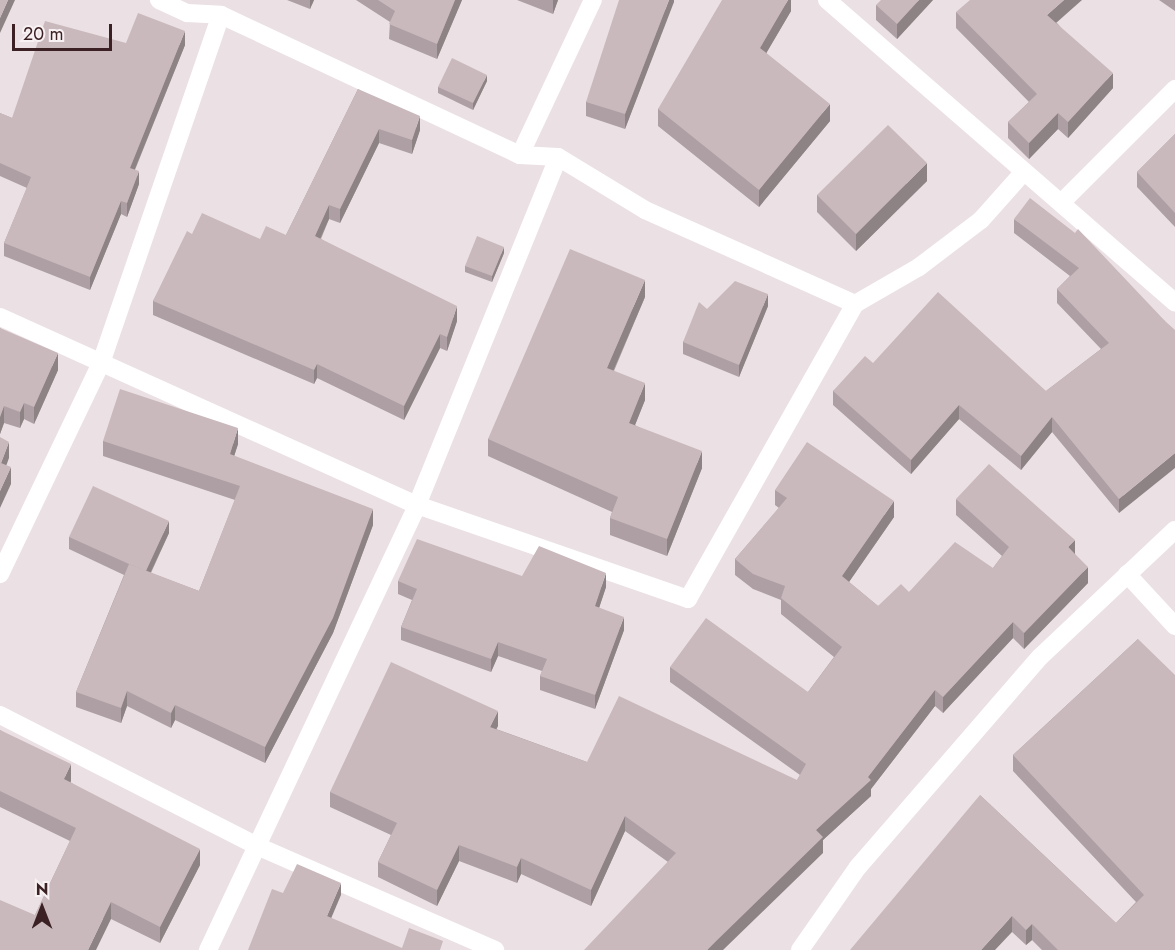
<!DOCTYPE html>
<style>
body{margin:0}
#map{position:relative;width:1175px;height:950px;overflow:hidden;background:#ebe0e3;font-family:Jost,sans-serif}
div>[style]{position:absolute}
.street>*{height:18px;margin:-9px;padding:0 9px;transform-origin:9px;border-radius:9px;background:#fff}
.wall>*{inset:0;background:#ad9fa3}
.shaded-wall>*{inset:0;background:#8d8284}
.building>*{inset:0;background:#c9b9bd}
span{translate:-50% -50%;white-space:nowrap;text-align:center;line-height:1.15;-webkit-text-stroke:4.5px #f8f1f3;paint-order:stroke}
.north{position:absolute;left:12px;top:878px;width:60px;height:60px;-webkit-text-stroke:4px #f8f1f3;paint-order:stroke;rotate:0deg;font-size:16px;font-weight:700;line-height:24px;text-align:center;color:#3c2124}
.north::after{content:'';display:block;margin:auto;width:21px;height:27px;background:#3c2124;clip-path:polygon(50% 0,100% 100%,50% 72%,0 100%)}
.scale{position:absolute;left:12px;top:24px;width:100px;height:27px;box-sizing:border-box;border:3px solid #3c2124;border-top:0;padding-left:8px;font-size:18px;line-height:21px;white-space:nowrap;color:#3c2124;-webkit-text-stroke:4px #f8f1f3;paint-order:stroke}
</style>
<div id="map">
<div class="street">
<i style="left:159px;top:0;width:31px;rotate:25deg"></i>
<i style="left:187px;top:13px;width:34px;rotate:3deg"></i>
<i style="left:221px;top:15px;width:330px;rotate:25.1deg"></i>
<i style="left:520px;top:155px;width:38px;rotate:3deg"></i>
<i style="left:558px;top:157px;width:102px;rotate:31.3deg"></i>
<i style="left:645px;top:210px;width:230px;rotate:24.1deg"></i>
<i style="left:827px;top:0;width:461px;rotate:41deg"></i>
<i style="left:520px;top:155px;width:171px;rotate:-64.8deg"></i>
<i style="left:1062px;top:202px;width:160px;rotate:-45deg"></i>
<i style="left:0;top:317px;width:457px;rotate:24.3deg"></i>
<i style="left:417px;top:505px;width:287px;rotate:19.1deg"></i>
<i style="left:688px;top:599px;width:339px;rotate:-60.5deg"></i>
<i style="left:855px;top:304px;width:74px;rotate:-30deg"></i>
<i style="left:919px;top:267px;width:78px;rotate:-37.2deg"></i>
<i style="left:981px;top:220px;width:60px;rotate:-48.4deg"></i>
<i style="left:0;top:574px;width:234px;rotate:-64.4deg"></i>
<i style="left:101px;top:363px;width:368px;rotate:-71deg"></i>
<i style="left:1127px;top:574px;width:71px;rotate:47.3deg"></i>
<i style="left:0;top:715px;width:288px;rotate:27deg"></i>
<i style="left:257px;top:846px;width:260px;rotate:23.6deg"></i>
<i style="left:208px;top:950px;width:492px;rotate:-64.8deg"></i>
<i style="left:417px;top:505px;width:375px;rotate:-67.9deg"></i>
<i style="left:800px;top:950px;width:101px;rotate:-55.1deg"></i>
<i style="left:858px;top:867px;width:278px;rotate:-49.1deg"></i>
<i style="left:1040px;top:657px;width:185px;rotate:-43.3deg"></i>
</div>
<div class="wall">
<i style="clip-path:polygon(287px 0,314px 0,310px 9px)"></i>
<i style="clip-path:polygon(356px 0,462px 0,437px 59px,389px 39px,390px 22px)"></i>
<i style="clip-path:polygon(517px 0,558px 0,553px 14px)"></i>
<i style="clip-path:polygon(674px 0,625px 129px,586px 116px,586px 102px)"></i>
<i style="clip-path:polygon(791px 0,791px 11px,766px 53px,830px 121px,759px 207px,658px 126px,658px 109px)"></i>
<i style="clip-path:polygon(933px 0,897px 39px,876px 20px,876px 5px)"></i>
<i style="clip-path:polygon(1159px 0,1175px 0,1175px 11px)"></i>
<i style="clip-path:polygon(956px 12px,1057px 23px,1113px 88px,1068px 138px,1058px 129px,1029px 159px,1008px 138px,1008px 122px,1029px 102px,956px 28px)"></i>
<i style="clip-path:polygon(126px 43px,185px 45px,135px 170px,139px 184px,127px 217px,121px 214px,90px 290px,4px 256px,4px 243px,27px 188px,0 176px,0 113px,12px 118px)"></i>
<i style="clip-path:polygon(487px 81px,473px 110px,438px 93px,438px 87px)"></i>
<i style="clip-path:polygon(358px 89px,420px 130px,412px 154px,379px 143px,340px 223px,329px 219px,321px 239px,457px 321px,447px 351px,440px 348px,404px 420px,317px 378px,314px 384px,153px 315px,153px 301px,192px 234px,260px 239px,286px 235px)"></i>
<i style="clip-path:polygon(1175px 134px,1175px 227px,1137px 187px,1137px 172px)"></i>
<i style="clip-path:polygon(927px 181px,856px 251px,817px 212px,817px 195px)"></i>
<i style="clip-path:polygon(1014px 219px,1165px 321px,1119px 513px,1052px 432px,1021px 470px,959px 419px,911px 474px,833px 405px,833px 391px,873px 363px,1046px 391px,1101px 349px,1057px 303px,1057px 289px,1070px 276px,1014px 233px)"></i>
<i style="clip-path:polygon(504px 253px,492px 282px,465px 272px,465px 266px)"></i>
<i style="clip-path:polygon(645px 297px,614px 371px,645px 400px,635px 425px,702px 468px,667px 556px,610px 535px,610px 518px,612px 512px,488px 456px,488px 439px)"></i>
<i style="clip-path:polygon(768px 306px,739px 377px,683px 354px,683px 342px,707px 309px)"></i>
<i style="clip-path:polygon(0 328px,58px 370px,34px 424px,24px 419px,20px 428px,4px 423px,0 434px)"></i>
<i style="clip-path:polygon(103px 441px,238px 444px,234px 456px,373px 525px,333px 633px,265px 763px,175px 720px,171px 728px,127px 706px,121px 723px,76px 707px,76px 692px,124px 575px,69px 549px,69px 537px,169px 533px,151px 573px,199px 591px,235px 500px,103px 456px)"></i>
<i style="clip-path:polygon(775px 490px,894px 517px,849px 582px,878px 606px,909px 592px,993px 568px,1002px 556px,956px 515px,956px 499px,1075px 554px,1088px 583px,1024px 649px,1013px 638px,943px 713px,935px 706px,871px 789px,871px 796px,823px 840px,823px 853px,668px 862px,625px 831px,591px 906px,521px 874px,517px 883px,459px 861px,437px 906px,378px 877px,378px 862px,391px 835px,330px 807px,330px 792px,498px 726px,496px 729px,587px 762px,797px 780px,800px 775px,670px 682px,670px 667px,808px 692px,834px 657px,781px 614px,781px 600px,753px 589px,735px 575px,735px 559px,779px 508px,775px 505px)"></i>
<i style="clip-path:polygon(522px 576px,606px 587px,599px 608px,624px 630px,595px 709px,540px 690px,540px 676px,542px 671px,498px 656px,491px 672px,401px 640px,401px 627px,412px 600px,398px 594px,398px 581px)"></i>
<i style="clip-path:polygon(1138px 639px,1175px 950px,1042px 950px,1032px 940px,1026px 945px,1012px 932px,980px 795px,1116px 923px,1136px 902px,1013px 771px,1013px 755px)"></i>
<i style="clip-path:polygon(0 730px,71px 781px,70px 782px,200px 865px,160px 943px,111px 919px,35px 915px,70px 841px,0 807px)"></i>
</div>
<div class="shaded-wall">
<i style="clip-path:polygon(8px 0,15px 0,0 33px,0 18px)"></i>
<i style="clip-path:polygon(310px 0,314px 0,310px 9px)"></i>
<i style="clip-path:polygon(455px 0,462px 0,437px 59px,437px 44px)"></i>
<i style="clip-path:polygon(553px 0,558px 0,553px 14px)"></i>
<i style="clip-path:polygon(669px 0,674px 0,674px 2px,625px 129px,625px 114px)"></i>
<i style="clip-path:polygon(788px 0,791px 0,791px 11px,760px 64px,760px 48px)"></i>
<i style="clip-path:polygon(919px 0,933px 0,897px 39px,897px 24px)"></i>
<i style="clip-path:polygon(1064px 0,1082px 0,1047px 31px,1047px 15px)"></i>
<i style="clip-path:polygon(185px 31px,185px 45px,130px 181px,130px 168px)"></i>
<i style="clip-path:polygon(1113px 73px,1113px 88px,1068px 138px,1068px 122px)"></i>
<i style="clip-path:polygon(487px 75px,487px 81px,473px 110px,473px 103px)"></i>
<i style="clip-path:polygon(830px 104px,830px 121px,759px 207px,759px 190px)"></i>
<i style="clip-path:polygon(1058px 113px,1058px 129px,1029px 159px,1029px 143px)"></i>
<i style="clip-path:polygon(420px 116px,420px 130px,412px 154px,412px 140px)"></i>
<i style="clip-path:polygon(379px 129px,379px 143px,340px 223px,340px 209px)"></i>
<i style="clip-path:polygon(927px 163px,927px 181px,856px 251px,856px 234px)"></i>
<i style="clip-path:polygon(139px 171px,139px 184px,127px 217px,127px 203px)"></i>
<i style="clip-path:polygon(121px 201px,121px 214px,90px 290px,90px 277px)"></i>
<i style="clip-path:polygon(329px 205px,329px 219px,315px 250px,315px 236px)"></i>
<i style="clip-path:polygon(504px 247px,504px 253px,492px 282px,492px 276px)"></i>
<i style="clip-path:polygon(645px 280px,645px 297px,607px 385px,607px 368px)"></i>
<i style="clip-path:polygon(768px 294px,768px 306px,739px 377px,739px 365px)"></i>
<i style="clip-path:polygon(457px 306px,457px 321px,447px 351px,447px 337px)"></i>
<i style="clip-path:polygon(440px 334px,440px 348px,404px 420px,404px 406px)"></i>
<i style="clip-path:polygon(58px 353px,58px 370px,34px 424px,34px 407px)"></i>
<i style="clip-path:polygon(317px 364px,317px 378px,314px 384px,314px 370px)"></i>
<i style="clip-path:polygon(645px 383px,645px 400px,629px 440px,629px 423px)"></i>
<i style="clip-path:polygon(24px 403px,24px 419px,20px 428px,20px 412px)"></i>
<i style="clip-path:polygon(959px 405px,959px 419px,911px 474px,911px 460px)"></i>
<i style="clip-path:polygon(4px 406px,4px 423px,0 434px,0 417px)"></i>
<i style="clip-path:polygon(1052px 417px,1052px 432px,1021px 470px,1021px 456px)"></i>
<i style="clip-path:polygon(238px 428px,238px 444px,230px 469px,230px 454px)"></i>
<i style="clip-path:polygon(9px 442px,9px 458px,1px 480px,1px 463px)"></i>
<i style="clip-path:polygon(702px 451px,702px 468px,667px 556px,667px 539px)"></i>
<i style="clip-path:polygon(1175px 453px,1175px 468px,1119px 513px,1119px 499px)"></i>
<i style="clip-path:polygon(11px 467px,11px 484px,0 508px,0 491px)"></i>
<i style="clip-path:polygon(894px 501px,894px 517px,842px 592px,842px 576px)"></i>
<i style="clip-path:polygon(373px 509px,373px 525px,333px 633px,265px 763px,265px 747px)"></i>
<i style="clip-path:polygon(169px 521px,169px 533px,145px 584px,145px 572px)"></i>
<i style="clip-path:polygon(1075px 540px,1075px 555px,1068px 547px)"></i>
<i style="clip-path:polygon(1088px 567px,1088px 583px,1024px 649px,1024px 633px)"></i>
<i style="clip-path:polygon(606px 573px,606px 587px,595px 620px,595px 606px)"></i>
<i style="clip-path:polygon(624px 617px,624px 630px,595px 709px,595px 695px)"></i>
<i style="clip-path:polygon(1013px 622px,1013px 638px,943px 713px,943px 697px)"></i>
<i style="clip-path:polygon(498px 642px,498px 656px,491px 672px,491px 659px)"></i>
<i style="clip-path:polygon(935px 690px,935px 706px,871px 789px,871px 796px,823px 840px,823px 853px,723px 950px,707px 950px,816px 830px,868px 777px)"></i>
<i style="clip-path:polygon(127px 691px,127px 706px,121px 723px,121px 708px)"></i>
<i style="clip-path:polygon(175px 705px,175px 720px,171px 728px,171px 713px)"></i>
<i style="clip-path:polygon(498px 711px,498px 726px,490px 742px,490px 727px)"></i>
<i style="clip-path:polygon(71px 764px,71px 781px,64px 795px,64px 779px)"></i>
<i style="clip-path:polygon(625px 816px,625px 831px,591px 906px,591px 890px)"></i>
<i style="clip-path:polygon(459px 845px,459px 861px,437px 906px,437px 890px)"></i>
<i style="clip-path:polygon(200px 849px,200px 865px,160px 943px,160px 927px)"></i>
<i style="clip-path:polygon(521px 858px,521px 874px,517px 883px,517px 867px)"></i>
<i style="clip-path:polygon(341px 883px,341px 895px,327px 928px,327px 916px)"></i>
<i style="clip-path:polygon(111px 902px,111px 919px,96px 950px,88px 950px)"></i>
<i style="clip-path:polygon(1012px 916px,1012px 932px,995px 950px,981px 950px)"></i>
<i style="clip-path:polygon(1032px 924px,1032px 940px,1026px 945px,1026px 930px)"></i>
</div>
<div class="building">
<i style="clip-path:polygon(0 0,8px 0,0 18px)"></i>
<i style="clip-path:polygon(378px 0,455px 0,437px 44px,389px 24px,395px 11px)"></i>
<i style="clip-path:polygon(619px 0,669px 0,625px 114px,586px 102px)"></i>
<i style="clip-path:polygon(722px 0,788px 0,760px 48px,830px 104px,759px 190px,658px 109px)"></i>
<i style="clip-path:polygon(881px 0,919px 0,897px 24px,876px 5px)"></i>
<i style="clip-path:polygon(970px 0,1064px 0,1047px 15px,1113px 73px,1068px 122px,1058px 113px,1029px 143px,1008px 122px,1037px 94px,956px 12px)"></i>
<i style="clip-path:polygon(138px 13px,185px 31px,130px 168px,139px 171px,127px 203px,121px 201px,90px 277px,4px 243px,31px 177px,0 163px,0 113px,12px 118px,45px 21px,126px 43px)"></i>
<i style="clip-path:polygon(452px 58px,487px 75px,473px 103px,438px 87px)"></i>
<i style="clip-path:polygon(358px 89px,420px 116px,412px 140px,379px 129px,340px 209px,329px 205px,315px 236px,457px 306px,447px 337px,440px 334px,404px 406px,317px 364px,314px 370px,153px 301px,187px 231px,192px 234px,202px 213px,260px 239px,266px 226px,286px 235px)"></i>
<i style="clip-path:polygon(888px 125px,927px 163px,856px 234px,817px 195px)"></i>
<i style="clip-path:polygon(1175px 134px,1175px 213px,1137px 172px)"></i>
<i style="clip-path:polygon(1030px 198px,1075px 233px,1078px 229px,1165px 321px,1175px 330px,1175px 453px,1119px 499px,1052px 417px,1021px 456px,959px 405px,911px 460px,833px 391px,865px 356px,873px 363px,938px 292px,1046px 391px,1109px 343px,1057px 289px,1079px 268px,1014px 219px)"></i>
<i style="clip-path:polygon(477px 236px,504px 247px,492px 276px,465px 266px)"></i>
<i style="clip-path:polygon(570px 249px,645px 280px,607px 368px,645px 383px,629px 423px,702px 451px,667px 539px,610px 518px,618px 497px,488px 439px)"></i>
<i style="clip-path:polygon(735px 281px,768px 294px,739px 365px,683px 342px,699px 302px,707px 309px)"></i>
<i style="clip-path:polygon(0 328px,58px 353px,34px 407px,24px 403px,20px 412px,4px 406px,0 417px)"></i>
<i style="clip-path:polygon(120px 389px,238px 428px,230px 454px,373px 509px,333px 618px,265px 747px,175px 705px,171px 713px,127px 691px,121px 708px,76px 692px,129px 564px,199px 591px,240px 486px,103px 441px)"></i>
<i style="clip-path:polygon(0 437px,9px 442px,1px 463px,11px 467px,0 491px)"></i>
<i style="clip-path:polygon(807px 442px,894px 501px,842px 576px,878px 606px,901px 584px,909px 592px,955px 542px,993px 568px,1009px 547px,956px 499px,989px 464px,1075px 540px,1068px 547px,1088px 567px,1024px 633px,1013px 622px,943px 697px,935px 690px,868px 777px,871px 780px,816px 830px,823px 837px,707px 950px,584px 950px,676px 853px,625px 816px,591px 890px,521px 858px,517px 867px,459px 845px,437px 890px,378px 862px,397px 823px,330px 792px,391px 662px,498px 711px,490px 727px,587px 762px,619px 696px,797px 780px,806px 764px,670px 667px,706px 618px,808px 692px,842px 647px,781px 598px,785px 586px,753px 574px,735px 559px,787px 498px,775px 490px)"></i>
<i style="clip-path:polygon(93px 486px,169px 521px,146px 571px,129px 564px,69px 537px)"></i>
<i style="clip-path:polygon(417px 539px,522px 576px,539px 546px,606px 573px,595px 606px,624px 617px,595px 695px,540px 676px,547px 659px,498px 642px,491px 659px,401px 627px,417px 589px,398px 581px)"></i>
<i style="clip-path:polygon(1138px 639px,1175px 675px,1175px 950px,1058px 950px,1032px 924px,1026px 930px,1012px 916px,981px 950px,850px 950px,980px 795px,1116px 923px,1144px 895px,1013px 755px)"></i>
<i style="clip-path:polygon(0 730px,71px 764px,64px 779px,200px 849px,160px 927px,111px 902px,88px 950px,0 950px,0 900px,35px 915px,76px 828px,0 791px)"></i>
<i style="clip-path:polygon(297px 864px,341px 883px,327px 916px,402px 948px,409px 928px,443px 941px,440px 950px,248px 950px,272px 889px,283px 893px)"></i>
</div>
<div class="north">N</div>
<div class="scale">20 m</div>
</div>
